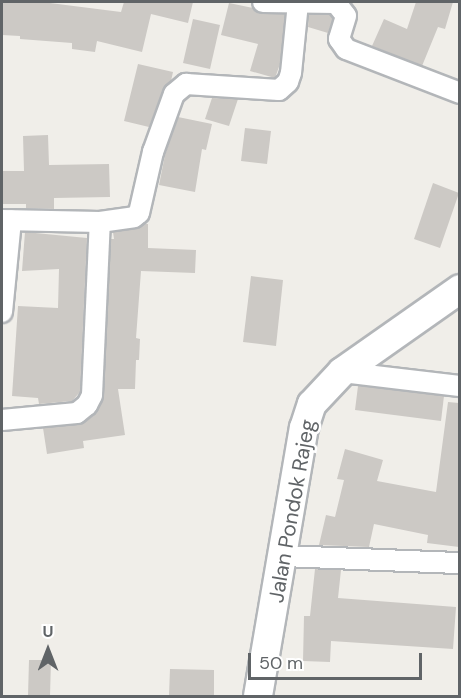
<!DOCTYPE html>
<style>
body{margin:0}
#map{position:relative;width:461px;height:698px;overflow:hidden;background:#f0eee9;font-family:"DM Sans",sans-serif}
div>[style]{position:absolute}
.building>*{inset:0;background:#ccc9c5}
.roads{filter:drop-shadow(2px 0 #b3b6b9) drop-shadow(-2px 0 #b3b6b9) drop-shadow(0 2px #b3b6b9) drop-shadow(0 -2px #b3b6b9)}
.street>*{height:20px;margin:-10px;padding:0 10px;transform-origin:10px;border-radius:10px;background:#fff}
.secondary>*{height:28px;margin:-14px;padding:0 14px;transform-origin:14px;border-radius:14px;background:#fff}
span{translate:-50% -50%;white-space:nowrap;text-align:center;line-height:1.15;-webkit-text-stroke:5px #fff;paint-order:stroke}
.street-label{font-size:21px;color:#606467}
.frame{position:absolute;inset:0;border:3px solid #606467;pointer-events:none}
.north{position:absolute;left:18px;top:620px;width:60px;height:60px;-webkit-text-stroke:4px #fff;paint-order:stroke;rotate:0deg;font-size:16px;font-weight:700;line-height:24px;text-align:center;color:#606467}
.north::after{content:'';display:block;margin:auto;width:21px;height:27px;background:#606467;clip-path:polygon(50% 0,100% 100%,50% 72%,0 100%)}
.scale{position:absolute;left:248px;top:653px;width:174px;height:27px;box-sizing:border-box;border:3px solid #606467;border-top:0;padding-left:8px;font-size:18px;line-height:21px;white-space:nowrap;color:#606467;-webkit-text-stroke:4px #fff;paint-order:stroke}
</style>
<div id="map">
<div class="building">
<i style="clip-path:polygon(2px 2px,42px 2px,121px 12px,124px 2px,193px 2px,188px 23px,151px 14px,142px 52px,97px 41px,95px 52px,72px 49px,72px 43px,20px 39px,20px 36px,2px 35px)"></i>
<i style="clip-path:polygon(416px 2px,453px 2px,445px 29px,438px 27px,422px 66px,372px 46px,384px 19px,407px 29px)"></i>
<i style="clip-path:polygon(229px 3px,253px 8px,262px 14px,285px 14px,280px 64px,275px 78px,250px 71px,258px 44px,221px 35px)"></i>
<i style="clip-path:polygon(309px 15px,330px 15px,333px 18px,328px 33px,308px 27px)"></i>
<i style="clip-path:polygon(193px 19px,220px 25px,210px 69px,183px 63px)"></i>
<i style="clip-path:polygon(138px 64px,173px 72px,171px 81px,163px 90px,149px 127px,124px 121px)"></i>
<i style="clip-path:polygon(212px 98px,238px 99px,229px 126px,205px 119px)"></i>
<i style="clip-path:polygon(178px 117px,212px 124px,206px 150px,202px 149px,195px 192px,159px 185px,165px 155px)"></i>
<i style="clip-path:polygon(245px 128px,271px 131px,267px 164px,241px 161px)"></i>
<i style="clip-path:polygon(48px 135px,49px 165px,109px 164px,110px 197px,54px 198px,54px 209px,26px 208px,26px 204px,2px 204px,2px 171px,24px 171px,23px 136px)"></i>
<i style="clip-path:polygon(433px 183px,459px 193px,440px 248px,414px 239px)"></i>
<i style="clip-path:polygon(145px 224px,148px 224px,148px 248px,196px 250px,195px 273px,141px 271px,136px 338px,140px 339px,139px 360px,136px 360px,135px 389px,118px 389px,125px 435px,83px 441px,84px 448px,47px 454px,43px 428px,84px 423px,95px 414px,103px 400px,111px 239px,114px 239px,113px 232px,136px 229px)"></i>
<i style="clip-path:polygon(25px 232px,87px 238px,80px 392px,72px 401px,39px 404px,38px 398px,12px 396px,18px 306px,58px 308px,59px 269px,22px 271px)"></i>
<i style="clip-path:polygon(251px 276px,283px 280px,276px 346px,243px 342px)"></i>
<i style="clip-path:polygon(358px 386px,444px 396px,441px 421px,355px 410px)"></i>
<i style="clip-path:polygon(448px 402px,459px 403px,459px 547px,427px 543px,428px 535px,374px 524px,369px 547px,319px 545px,326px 515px,335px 517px,344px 480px,337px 479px,345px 449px,383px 460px,377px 481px,436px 492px)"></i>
<i style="clip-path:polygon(315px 569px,341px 570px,338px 598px,456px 607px,453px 649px,331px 641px,330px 662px,303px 661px,304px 616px,310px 616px)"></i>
<i style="clip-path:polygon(29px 660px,51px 660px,50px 696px,28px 696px)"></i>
<i style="clip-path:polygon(170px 669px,214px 670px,214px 696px,169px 696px)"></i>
</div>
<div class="roads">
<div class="street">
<i style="left:263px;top:2px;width:73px;rotate:0.8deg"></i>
<i style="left:336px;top:3px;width:16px;rotate:52deg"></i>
<i style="left:346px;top:16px;width:24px;rotate:107deg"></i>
<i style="left:339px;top:39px;width:12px;rotate:55deg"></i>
<i style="left:346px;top:49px;width:122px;rotate:21.1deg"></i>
<i style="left:2px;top:220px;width:98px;rotate:1.2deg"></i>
<i style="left:100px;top:222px;width:34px;rotate:-8deg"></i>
<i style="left:134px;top:217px;width:6px;rotate:-39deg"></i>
<i style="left:139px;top:213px;width:63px;rotate:-77.1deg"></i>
<i style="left:153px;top:152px;width:62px;rotate:-70.1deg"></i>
<i style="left:174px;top:94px;width:16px;rotate:-40deg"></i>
<i style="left:186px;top:84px;width:93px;rotate:3.7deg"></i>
<i style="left:279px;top:90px;width:12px;rotate:-42deg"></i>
<i style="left:288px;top:82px;width:9px;rotate:-72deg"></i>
<i style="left:291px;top:73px;width:70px;rotate:-84.3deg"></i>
<i style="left:2px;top:312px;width:92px;rotate:-84.4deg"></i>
<i style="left:342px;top:372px;width:119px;rotate:6.8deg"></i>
<i style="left:2px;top:420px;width:75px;rotate:-5.3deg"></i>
<i style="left:77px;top:413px;width:13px;rotate:-39deg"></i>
<i style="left:87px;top:405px;width:11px;rotate:-63deg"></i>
<i style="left:92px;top:395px;width:173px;rotate:-87.4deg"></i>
<i style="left:283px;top:556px;width:177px;rotate:2.3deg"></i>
</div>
<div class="secondary">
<i style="left:258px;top:696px;width:272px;rotate:-80.3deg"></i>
<i style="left:304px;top:428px;width:25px;rotate:-72deg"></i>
<i style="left:312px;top:404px;width:44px;rotate:-46.8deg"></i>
<i style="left:342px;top:372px;width:144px;rotate:-35.1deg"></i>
</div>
</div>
<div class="street-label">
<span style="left:292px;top:511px;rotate:-80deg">Jalan Pondok Rajeg</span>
</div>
<div class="frame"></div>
<div class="north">U</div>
<div class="scale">50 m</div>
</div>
